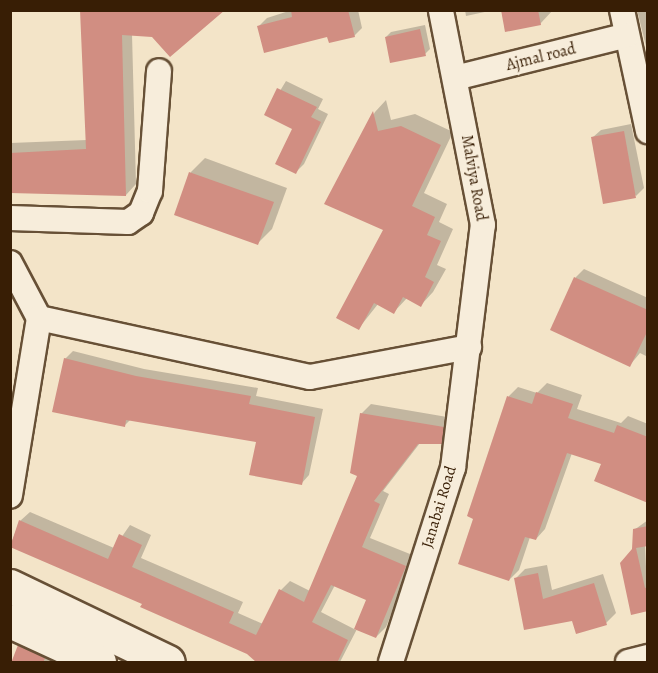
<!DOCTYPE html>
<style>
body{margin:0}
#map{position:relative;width:658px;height:673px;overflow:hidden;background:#f3e4c8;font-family:Alegreya,serif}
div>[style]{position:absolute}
.shadow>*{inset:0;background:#0003}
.building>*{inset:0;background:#d18e82}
.roads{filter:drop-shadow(2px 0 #675036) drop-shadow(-2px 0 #675036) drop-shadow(0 2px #675036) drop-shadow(0 -2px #675036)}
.street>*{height:24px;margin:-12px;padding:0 12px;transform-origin:12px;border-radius:12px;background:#f7eddb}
.secondary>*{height:33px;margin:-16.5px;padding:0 16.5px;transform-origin:16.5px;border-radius:16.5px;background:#f7eddb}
span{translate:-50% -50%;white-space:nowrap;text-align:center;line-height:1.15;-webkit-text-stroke:4.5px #f7eddb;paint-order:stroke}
.street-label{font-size:16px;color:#381e05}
.frame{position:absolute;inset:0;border:12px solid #381e05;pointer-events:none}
</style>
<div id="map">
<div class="shadow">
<i style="clip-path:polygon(82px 10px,222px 10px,152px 35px,132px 34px,136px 184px,126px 195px,10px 191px,10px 143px,87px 140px)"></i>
<i style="clip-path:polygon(358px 10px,362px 28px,354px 36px,259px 26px,267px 18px,292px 10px)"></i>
<i style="clip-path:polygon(465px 10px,494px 10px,466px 16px)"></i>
<i style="clip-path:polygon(503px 10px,553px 10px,540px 24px)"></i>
<i style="clip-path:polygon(637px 10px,648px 10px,648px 54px)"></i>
<i style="clip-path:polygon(425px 25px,430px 49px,425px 54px,386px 37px,391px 32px)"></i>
<i style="clip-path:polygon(286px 81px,323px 99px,318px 109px,328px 114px,304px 164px,296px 172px,294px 128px,266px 114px)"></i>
<i style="clip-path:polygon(386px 100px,391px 120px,415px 114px,453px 132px,424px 193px,447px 204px,439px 222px,453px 229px,437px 265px,446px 269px,433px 292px,421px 305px,407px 298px,394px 312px,378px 304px,359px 328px,385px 230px,326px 203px,375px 112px)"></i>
<i style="clip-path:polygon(631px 124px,644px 188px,636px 196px,592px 138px,601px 130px)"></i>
<i style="clip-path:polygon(205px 158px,287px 188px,272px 229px,258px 243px,176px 214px,191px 172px)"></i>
<i style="clip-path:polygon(584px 269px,648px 298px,648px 357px,640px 353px,630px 365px,552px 329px,576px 277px)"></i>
<i style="clip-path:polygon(73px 351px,144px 369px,258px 388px,256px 396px,323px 409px,309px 475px,301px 484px,257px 441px,131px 419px,124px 426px,65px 359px)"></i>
<i style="clip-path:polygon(547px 383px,582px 395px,577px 409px,621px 423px,628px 416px,648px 424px,648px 501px,603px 463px,572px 453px,545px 529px,536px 539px,530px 537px,519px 570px,509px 580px,475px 518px,469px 515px,509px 396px,518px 387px,537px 393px)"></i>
<i style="clip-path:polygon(evenodd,371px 404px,453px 418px,451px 433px,441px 443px,420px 443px,383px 491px,389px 494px,370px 538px,415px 556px,386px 627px,376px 637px,357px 629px,340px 662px,265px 662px,144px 603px,10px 546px,20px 521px,30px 512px,114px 548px,130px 525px,151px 535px,141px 558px,243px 602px,238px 613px,263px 624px,281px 590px,290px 581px,310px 591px,359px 475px,361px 414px,371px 404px,335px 585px,368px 599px,356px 630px,321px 612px,335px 585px)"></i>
<i style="clip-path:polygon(648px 520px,645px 545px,648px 609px,633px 550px,634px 530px)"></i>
<i style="clip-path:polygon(547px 565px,552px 590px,603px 574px,616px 613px,606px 623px,573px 619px,525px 629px,515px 579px,525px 569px)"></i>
<i style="clip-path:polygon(28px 638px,62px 662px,14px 662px)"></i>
</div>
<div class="building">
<i style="clip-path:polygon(80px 10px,225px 10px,170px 57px,152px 37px,122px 35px,126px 196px,10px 193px,10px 153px,86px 149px)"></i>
<i style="clip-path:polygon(291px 10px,348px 10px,355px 37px,329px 43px,327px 37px,264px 53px,257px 26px,292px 17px)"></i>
<i style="clip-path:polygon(501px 10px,538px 10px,541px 25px,505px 32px)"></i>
<i style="clip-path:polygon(420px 29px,426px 56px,390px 63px,385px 37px)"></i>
<i style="clip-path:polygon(277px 88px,317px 107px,311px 117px,321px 122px,296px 174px,275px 164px,292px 129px,264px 115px)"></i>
<i style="clip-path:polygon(373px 111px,378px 131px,401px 126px,441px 145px,412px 206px,435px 217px,427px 235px,441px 241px,425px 277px,434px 282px,421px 307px,403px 297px,394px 314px,374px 303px,359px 330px,336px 318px,383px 230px,324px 204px)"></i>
<i style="clip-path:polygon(624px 131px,636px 198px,603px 204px,591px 137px)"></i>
<i style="clip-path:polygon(189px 172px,274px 202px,258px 245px,174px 215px)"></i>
<i style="clip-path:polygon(574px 277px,648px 310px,648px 330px,630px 367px,550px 330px)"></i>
<i style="clip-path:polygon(64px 358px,136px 376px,251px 396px,249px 404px,315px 417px,302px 485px,249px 475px,256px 442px,126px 420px,125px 427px,52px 412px)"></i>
<i style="clip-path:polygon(536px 392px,573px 404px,568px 418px,614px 433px,617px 425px,648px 437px,648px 503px,594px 481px,601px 464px,567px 453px,536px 540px,525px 537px,509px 581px,458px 564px,473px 519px,467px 516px,507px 396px,532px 404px)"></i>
<i style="clip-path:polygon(360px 413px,444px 427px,442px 444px,418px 444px,374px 501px,380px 504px,362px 547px,406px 566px,376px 638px,354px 629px,366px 600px,331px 585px,312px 622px,348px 640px,337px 663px,257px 663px,247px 654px,140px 607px,142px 604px,10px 547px,19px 520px,108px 559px,119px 534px,142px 545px,132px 567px,234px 612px,229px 623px,256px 635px,279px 589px,304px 602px,357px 476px,350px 473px)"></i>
<i style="clip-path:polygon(648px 526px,648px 546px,636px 548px,645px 588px,648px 587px,648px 611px,631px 615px,620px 563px,632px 549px,633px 529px)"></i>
<i style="clip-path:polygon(538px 573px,543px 599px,594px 583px,607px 625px,576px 634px,572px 621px,524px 630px,514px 578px)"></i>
<i style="clip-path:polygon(18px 645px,45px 658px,43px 663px,11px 663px)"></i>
</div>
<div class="roads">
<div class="street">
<i style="left:622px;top:10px;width:124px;rotate:77.9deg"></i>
<i style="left:455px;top:78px;width:177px;rotate:-14deg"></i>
<i style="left:10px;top:218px;width:118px;rotate:1.9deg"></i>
<i style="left:128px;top:222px;width:16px;rotate:-35deg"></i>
<i style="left:141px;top:213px;width:24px;rotate:-68deg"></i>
<i style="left:150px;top:191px;width:120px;rotate:-85.7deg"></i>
<i style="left:10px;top:263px;width:62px;rotate:62.2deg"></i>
<i style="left:39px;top:318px;width:180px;rotate:99.3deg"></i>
<i style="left:39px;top:318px;width:277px;rotate:12.3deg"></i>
<i style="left:310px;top:377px;width:162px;rotate:-10.7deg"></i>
<i style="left:391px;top:662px;width:204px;rotate:-72.3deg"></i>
<i style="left:453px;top:468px;width:245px;rotate:-83deg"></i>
<i style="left:483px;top:225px;width:219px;rotate:-101.1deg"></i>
<i style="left:628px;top:662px;width:21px;rotate:-14deg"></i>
</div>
<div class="secondary">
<i style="left:10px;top:586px;width:175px;rotate:25.7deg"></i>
<i style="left:10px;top:621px;width:98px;rotate:24.7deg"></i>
</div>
</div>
<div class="street-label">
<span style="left:541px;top:57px;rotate:-14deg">Ajmal road</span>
<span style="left:474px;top:178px;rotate:80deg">Malviya Road</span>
<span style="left:439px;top:507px;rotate:-73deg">Janabai Road</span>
</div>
<div class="frame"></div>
</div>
